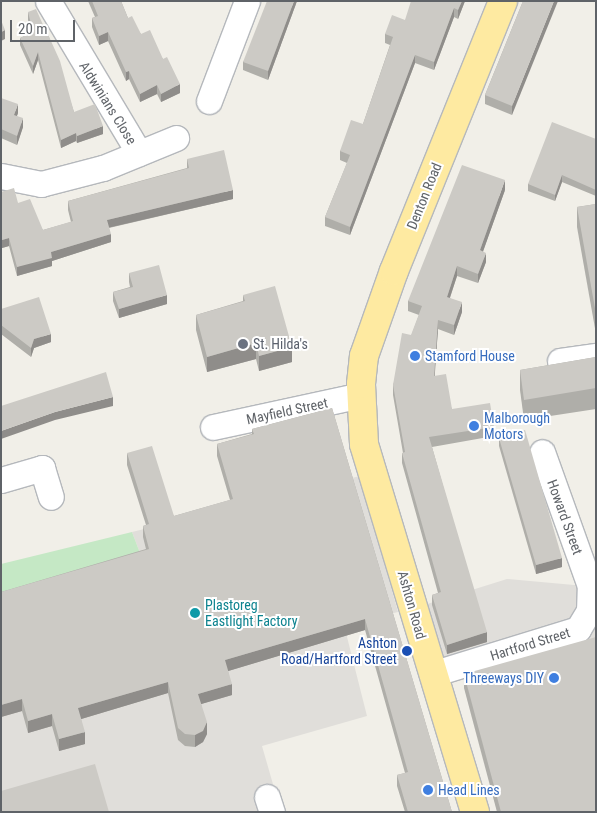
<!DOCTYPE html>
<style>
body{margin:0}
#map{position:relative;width:597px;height:813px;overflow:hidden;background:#f1efe8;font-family:"Roboto Condensed",sans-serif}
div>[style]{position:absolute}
.industrial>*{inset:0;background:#e0deda}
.green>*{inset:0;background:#c5e8c5}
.roads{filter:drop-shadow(1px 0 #b5b8bc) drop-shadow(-1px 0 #b5b8bc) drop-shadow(0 1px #b5b8bc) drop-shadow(0 -1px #b5b8bc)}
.minor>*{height:25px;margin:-12.5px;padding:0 12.5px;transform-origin:12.5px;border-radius:12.5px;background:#fff}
.trunk>*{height:28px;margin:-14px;padding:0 14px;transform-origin:14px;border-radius:14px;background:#feeaa1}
.wall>*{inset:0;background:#afaea9}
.shaded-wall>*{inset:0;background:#8f8d8a}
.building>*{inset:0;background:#cccac5}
.dots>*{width:14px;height:14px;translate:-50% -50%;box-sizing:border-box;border:2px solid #fff;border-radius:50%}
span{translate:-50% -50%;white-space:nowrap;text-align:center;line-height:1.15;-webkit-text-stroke:4px #fff;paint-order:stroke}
.street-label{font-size:14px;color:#5f6368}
.worship-label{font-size:14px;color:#5b616d}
.left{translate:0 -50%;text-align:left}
.shop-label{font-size:14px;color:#366cbe}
.right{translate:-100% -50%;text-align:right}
.culture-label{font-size:14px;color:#0d838f}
.transit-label{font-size:14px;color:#164399}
.frame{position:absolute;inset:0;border:2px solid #5f6368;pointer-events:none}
.scale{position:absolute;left:10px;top:20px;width:65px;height:22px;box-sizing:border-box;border:2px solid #5f6368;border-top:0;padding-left:6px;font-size:15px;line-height:18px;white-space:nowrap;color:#5f6368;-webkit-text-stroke:4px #fff;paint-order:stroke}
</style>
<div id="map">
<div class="industrial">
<i style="clip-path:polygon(360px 476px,398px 612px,344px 625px,367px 716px,262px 746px,281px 812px,1px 812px,1px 595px,140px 553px,132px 532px)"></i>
<i style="clip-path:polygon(507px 579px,596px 587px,596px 812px,499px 667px,449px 682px,424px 605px)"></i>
</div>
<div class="green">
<i style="clip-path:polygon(132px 532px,140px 553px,1px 595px,1px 564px)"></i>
</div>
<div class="roads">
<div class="minor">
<i style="left:48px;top:1px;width:177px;rotate:59.1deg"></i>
<i style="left:209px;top:101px;width:107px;rotate:-69.2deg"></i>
<i style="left:1px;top:176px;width:41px;rotate:11.3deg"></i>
<i style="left:41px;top:184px;width:64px;rotate:-14.5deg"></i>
<i style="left:103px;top:168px;width:79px;rotate:-22.3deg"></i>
<i style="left:560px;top:361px;width:36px;rotate:-8deg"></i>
<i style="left:213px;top:427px;width:151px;rotate:-12.2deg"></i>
<i style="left:1px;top:480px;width:43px;rotate:-16.3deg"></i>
<i style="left:42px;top:468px;width:30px;rotate:73deg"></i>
<i style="left:432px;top:674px;width:153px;rotate:-17.1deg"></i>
<i style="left:578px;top:629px;width:21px;rotate:-59deg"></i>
<i style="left:589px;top:611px;width:25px;rotate:-88deg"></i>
<i style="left:590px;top:586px;width:142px;rotate:-109.7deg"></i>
<i style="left:267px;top:797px;width:16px;rotate:72deg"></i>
</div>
<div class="trunk">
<i style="left:475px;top:812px;width:384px;rotate:-106.8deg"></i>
<i style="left:364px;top:444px;width:60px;rotate:-92.9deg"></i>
<i style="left:361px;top:384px;width:28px;rotate:-84deg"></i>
<i style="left:364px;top:356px;width:90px;rotate:-70.6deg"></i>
<i style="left:394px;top:271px;width:291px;rotate:-68deg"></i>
</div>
</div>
<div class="wall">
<i style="clip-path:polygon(88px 1px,121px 1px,128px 18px,141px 34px,163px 59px,180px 93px,161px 102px,157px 94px,140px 102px,129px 79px,126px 81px,108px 41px,99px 45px,92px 27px,92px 18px,95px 17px)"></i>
<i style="clip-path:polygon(297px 1px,268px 80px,243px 70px,243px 62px)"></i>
<i style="clip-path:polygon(465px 1px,458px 19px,454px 17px,434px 70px,415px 63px,350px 235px,325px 226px,325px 217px,347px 163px,340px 160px,340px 151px,363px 124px,390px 45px,385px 43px,385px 34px,405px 20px)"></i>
<i style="clip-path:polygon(523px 1px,512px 115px,485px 104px,485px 95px)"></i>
<i style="clip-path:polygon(28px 12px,48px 34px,74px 112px,103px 134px,77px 143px,76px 141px,61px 148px,38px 60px,33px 74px,20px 45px,20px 38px,31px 33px,28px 20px)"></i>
<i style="clip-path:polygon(1px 98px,18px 113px,17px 116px,23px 127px,17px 145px,1px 138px)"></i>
<i style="clip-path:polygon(596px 139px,596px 196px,562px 182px,555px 201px,528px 191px,528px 184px)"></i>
<i style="clip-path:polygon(187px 159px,233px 199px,109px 228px,111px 242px,52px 261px,52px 266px,17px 276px,9px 246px,2px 248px,1px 244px,1px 192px,18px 203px,43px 230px,71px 222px,68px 210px,68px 201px,187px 168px)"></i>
<i style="clip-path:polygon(505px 190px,483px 251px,486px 262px,478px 283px,457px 276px,450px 298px,462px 312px,454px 335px,438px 329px,434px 376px,452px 409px,494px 427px,494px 436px,432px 447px,487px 642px,447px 654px,432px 605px,432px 595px,438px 593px,402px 463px,402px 453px,403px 453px,393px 395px,393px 385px,419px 315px,408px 311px,408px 301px)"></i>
<i style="clip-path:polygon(596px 204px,596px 334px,577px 227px,577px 207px)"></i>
<i style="clip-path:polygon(129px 273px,167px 304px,119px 318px,113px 301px,113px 292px,130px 287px,129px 282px)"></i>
<i style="clip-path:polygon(243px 295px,292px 362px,259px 371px,256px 359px,207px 372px,196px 330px,196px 315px,243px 301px)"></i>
<i style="clip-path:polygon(1px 309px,51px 342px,34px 348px,31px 357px,1px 334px)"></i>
<i style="clip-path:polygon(596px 357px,596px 409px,524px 420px,520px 390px,520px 370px)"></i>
<i style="clip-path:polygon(332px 408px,452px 812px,405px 812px,397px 786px,397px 775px,405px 773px,365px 630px,228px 671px,232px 695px,201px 704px,207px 734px,203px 742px,195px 747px,185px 746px,178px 740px,168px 693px,81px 719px,85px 744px,59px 751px,52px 726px,28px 733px,22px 711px,1px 717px,1px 592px,146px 549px,143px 537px,143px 526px,146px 525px,127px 465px,127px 453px,174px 516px,230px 500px,217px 456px,217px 444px,252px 434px,252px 429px)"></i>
<i style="clip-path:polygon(499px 438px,562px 567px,536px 574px,499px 446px)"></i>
<i style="clip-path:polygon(464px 674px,596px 812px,497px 812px,464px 688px)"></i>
</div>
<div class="shaded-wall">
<i style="clip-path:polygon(294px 1px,297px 1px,268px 80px,268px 71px)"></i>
<i style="clip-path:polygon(462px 1px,465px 1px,458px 19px,458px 10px)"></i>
<i style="clip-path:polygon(554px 1px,558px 1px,512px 115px,512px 106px)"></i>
<i style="clip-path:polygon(454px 8px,454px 17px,434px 70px,434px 62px)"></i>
<i style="clip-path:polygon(5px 30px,5px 39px,1px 41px,1px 32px)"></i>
<i style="clip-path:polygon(108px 32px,108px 41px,99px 45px,99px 36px)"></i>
<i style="clip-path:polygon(38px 52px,38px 60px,33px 74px,33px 66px)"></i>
<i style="clip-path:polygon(415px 55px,415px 63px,350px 235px,350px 227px)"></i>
<i style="clip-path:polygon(129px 71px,129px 79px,126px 81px,126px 72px)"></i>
<i style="clip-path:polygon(180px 84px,180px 93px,161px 102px,161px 94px)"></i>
<i style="clip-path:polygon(157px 85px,157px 94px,140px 102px,140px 94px)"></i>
<i style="clip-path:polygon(18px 104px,18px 113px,14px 123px,14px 115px)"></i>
<i style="clip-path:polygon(23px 118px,23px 127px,17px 145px,17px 136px)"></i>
<i style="clip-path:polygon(103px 126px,103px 134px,77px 143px,77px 136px)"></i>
<i style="clip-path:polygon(76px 133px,76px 141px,61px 148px,61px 140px)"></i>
<i style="clip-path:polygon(562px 175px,562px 182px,555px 201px,555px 195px)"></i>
<i style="clip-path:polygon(505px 180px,505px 190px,480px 260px,480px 250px)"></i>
<i style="clip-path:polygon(233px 190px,233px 199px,107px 228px,107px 220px)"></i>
<i style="clip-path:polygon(111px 234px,111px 242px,52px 261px,52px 266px,17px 276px,17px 267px,51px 252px)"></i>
<i style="clip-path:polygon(9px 238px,9px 246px,2px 248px,2px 240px)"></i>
<i style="clip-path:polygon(486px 253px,486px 262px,478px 283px,478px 274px)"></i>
<i style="clip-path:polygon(457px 266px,457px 276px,447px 306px,447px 297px)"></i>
<i style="clip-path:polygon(167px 295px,167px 304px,119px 318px,119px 309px)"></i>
<i style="clip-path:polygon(462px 302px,462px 312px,454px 335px,454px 325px)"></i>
<i style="clip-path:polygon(438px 320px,438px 329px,434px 386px,434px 376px)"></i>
<i style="clip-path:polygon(51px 334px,51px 342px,34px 348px,31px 357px,31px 348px,34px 339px)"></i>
<i style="clip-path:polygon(256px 343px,256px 359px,207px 372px,207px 357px)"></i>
<i style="clip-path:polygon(292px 347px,292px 362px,259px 371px,259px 356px)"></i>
<i style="clip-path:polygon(113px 397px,113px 406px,55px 420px,1px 439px,1px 431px,55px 412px)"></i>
<i style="clip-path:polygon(562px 558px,562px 567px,536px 574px,536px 565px)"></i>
<i style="clip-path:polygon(365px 619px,365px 630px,225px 672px,225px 660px)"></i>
<i style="clip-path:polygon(487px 632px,487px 642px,447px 654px,447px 645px)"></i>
<i style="clip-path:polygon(168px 682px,168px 693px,78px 720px,78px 708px)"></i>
<i style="clip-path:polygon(232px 684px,232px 695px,198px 705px,198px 694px)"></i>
<i style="clip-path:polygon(22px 699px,22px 711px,1px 717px,1px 705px)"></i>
<i style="clip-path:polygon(52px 714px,52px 726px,28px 733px,28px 721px)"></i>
<i style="clip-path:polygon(207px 722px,207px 734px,203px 742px,195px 747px,195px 735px)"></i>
<i style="clip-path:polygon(85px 732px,85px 744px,59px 751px,59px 739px)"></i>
</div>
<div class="building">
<i style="clip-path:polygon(92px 1px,121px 1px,128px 18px,132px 16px,141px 34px,150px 30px,163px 59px,167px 57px,180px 84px,161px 94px,157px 85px,140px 94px,129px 71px,126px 72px,108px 32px,99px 36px,92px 18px,98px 16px)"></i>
<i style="clip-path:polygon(267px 1px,294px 1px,268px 71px,243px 62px)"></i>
<i style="clip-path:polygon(411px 1px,462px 1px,458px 10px,454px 8px,434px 62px,415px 55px,350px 227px,325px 217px,350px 155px,340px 151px,351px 120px,363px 124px,393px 37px,385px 34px,392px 15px,405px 20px)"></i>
<i style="clip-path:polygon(523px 1px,554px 1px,512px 106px,485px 95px)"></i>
<i style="clip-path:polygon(36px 9px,44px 27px,48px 25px,46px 30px,60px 61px,74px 112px,95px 104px,103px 126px,77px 136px,76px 133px,61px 140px,38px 52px,33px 66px,20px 38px,33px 32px,28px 12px)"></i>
<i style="clip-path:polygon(1px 20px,5px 30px,1px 32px)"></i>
<i style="clip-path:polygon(1px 98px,18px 104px,14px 115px,23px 118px,17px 136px,1px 129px)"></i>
<i style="clip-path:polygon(552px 122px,596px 139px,596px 190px,562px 175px,555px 195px,528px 184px)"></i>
<i style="clip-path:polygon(224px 150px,233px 190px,107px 220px,111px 234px,51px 252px,52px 258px,17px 267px,9px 238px,2px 240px,1px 235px,1px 192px,14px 188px,18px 203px,30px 199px,43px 230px,73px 221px,68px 201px,189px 168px,187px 159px)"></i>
<i style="clip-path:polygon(462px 165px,505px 180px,480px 250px,486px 253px,478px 274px,457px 266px,447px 297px,462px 302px,454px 325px,438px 320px,434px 376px,446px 374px,452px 409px,490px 403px,494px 427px,429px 437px,487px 632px,447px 645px,432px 595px,441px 592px,402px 453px,405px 452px,393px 385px,402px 333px,411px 335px,422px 306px,408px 301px)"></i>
<i style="clip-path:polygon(596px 204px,596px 314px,577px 207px)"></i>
<i style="clip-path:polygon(159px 265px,167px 295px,119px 309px,113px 292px,133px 287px,129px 273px)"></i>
<i style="clip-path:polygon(275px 286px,292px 347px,259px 356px,256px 343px,207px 357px,196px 315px,245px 301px,243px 295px)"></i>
<i style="clip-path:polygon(39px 297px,51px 334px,34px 339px,31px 348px,1px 325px,1px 309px)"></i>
<i style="clip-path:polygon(596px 357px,596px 388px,524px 400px,520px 370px)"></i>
<i style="clip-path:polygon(106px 372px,113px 397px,55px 412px,1px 431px,1px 406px)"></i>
<i style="clip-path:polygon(332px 408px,452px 812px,408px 812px,397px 775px,408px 772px,365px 619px,225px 660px,232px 684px,198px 694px,207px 722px,203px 731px,195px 735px,185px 734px,178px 728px,168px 682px,78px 708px,85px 732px,59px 739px,52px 714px,28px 721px,22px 699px,1px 705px,1px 592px,149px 549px,143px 526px,149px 524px,127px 453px,152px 446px,174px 516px,233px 499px,217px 444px,254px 434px,252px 429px)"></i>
<i style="clip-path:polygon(525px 430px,562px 558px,536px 565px,499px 438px)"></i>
<i style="clip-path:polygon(596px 637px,596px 812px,501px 812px,464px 674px)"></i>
<i style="clip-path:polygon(95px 764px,109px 812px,1px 812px,1px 791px)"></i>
</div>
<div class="dots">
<i style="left:243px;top:344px;background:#6b7280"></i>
<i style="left:415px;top:356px;background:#3f7fe0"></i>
<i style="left:474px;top:426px;background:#3f7fe0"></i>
<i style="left:195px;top:613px;background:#0f9aa8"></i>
<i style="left:407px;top:651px;background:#1a4fb4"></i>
<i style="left:554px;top:678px;background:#3f7fe0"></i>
<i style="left:428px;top:790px;background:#3f7fe0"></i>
</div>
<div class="street-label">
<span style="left:108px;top:103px;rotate:58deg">Aldwinians Close</span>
<span style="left:424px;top:196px;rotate:-68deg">Denton Road</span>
<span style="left:287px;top:411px;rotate:-12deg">Mayfield Street</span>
<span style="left:565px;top:517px;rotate:70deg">Howard Street</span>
<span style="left:412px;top:605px;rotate:74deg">Ashton Road</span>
<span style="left:530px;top:644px;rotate:-17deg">Hartford Street</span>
</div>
<div class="worship-label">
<span class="left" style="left:253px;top:344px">St. Hilda's</span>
</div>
<div class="shop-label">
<span class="left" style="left:425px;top:356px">Stamford House</span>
<span class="left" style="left:484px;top:426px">Malborough<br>Motors</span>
<span class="right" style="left:544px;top:678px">Threeways DIY</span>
<span class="left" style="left:438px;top:790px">Head Lines</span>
</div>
<div class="culture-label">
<span class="left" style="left:205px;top:613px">Plastoreg<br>Eastlight Factory</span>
</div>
<div class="transit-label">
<span class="right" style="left:397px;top:651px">Ashton<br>Road/Hartford Street</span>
</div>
<div class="frame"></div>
<div class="scale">20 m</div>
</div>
